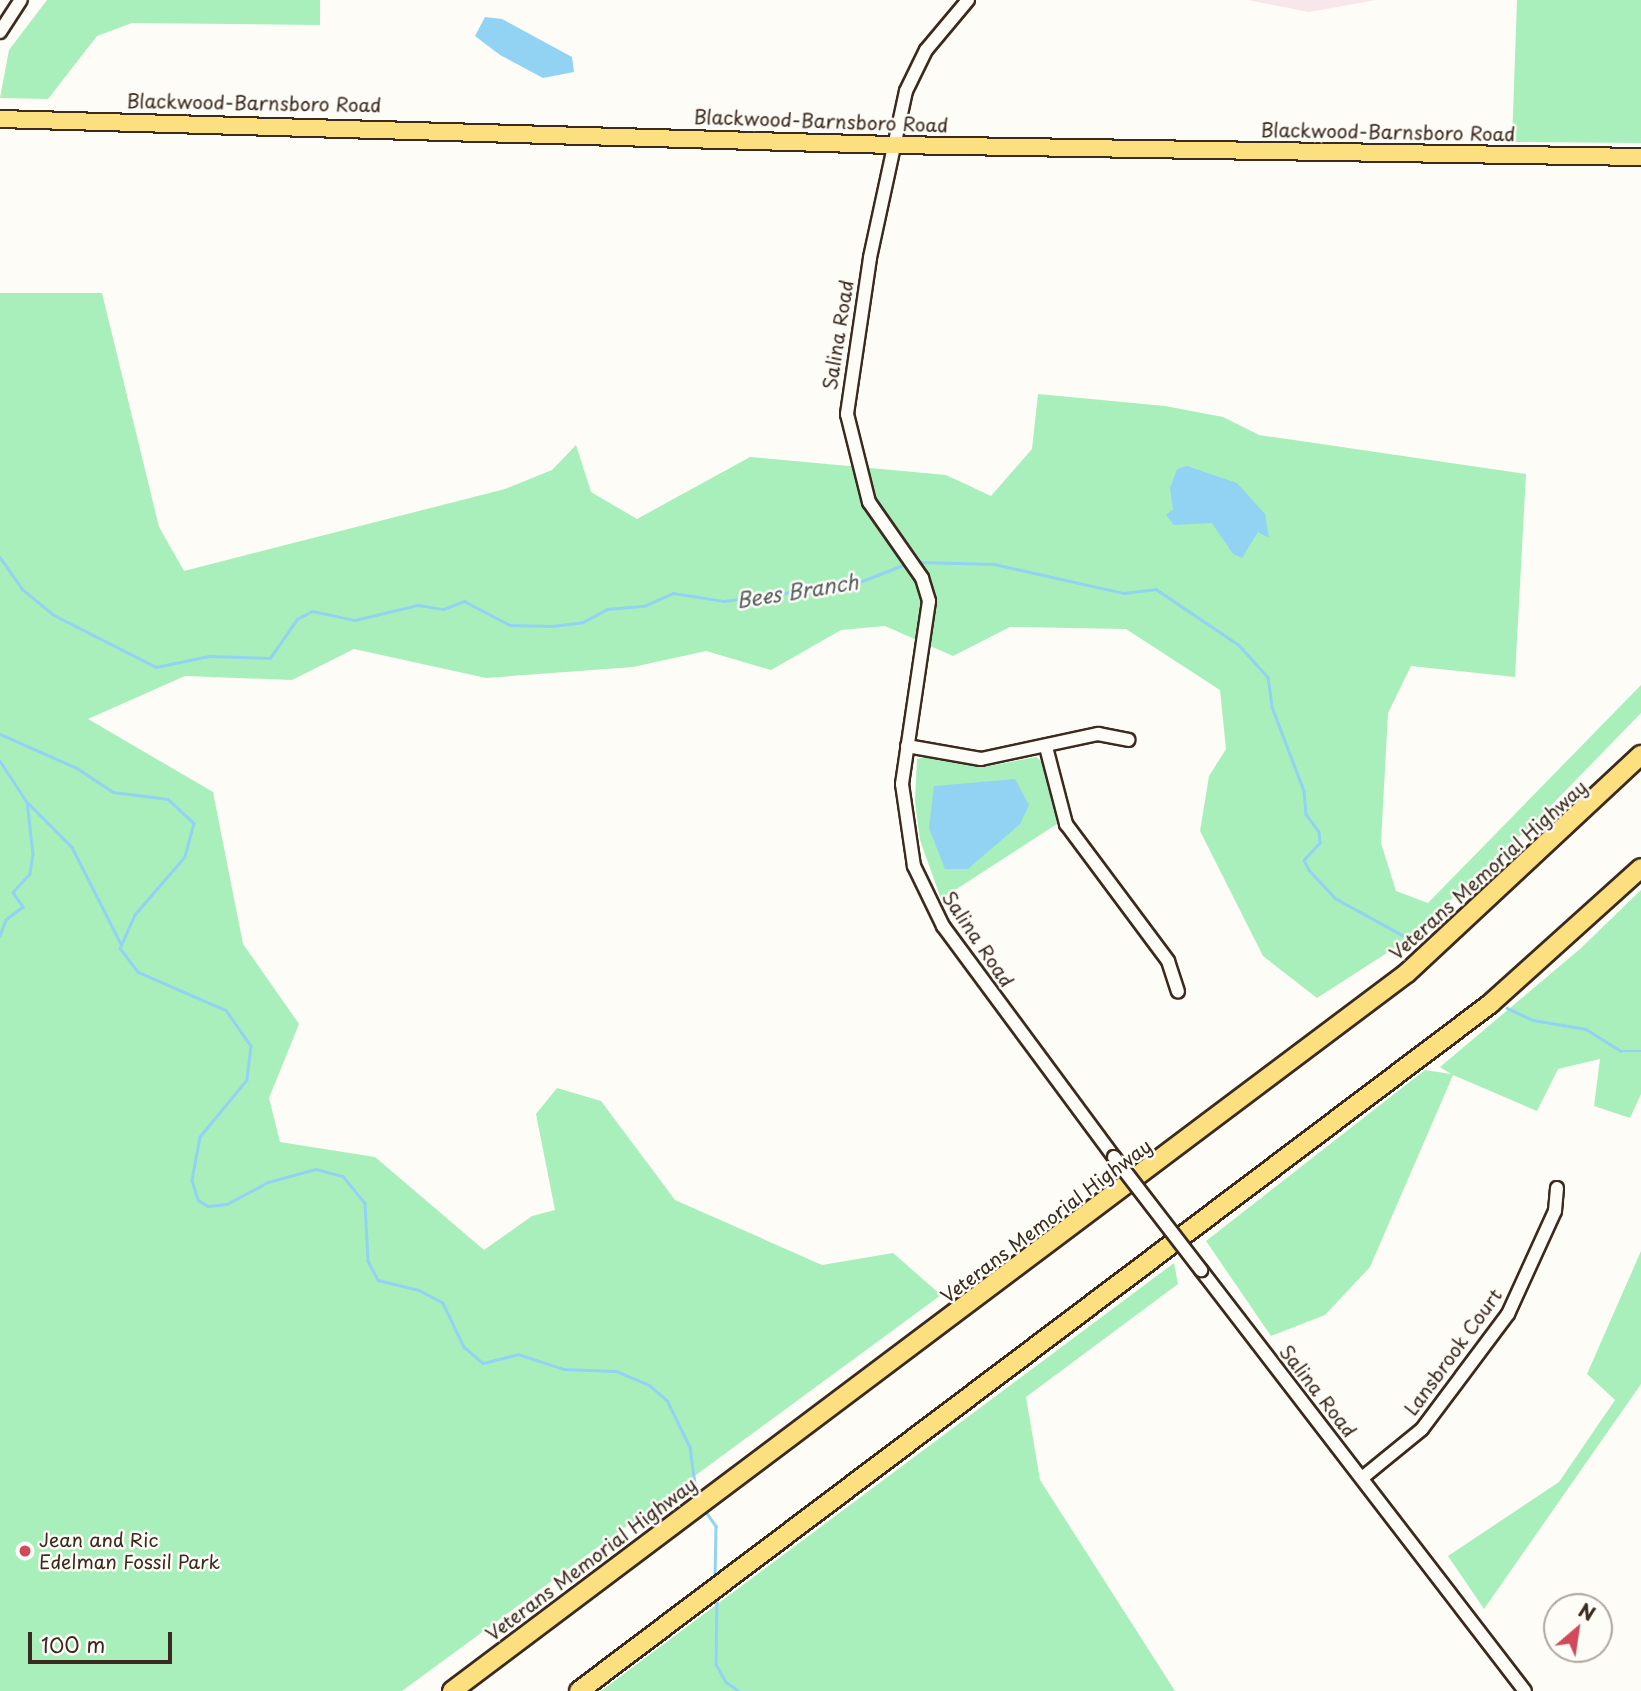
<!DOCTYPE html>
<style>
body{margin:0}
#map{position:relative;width:1641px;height:1691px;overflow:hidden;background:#fdfcf7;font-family:"Playpen Sans",sans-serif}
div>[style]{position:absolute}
.built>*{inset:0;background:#f7e6ea}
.green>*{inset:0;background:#a9efbb}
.water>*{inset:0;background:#92d3f3}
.stream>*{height:2.5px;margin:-1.25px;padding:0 1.25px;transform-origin:1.25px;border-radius:1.25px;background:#92d3f3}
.roads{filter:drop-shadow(2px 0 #3b2a1e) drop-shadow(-2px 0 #3b2a1e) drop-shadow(0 2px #3b2a1e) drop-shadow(0 -2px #3b2a1e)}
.minor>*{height:12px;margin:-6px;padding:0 6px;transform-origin:6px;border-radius:6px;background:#fdfcf7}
.major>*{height:16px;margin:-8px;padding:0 8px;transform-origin:8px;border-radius:8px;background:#fce080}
.highway>*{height:18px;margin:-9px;padding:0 9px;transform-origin:9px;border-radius:9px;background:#fce080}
.bridges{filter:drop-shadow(2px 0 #3b2a1e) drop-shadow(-2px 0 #3b2a1e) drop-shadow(0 2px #3b2a1e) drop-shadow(0 -2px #3b2a1e)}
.minor-bridge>*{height:12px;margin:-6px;padding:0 6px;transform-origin:6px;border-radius:6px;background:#fdfcf7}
.dots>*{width:19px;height:19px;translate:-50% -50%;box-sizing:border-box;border:4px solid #fdfcf7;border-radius:50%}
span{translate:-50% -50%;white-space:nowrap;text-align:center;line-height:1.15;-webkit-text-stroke:5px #fdfcf7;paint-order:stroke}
.street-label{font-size:19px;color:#3b2a1e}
.poi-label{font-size:19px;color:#3b2a1e}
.left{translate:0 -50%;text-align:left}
.water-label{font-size:21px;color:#555d5e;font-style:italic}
.north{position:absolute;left:1543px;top:1593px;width:70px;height:70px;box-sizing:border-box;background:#fdfcf7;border:2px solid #afa8a0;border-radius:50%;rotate:29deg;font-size:19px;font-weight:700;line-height:28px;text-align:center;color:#3b2a1e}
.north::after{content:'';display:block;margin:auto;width:24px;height:32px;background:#d1495b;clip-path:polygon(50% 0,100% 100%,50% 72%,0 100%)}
.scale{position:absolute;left:28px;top:1632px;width:144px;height:32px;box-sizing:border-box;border:4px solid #3b2a1e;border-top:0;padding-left:9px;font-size:21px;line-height:24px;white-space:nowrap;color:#3b2a1e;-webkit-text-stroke:5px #fdfcf7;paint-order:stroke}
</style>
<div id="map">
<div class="built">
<i style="clip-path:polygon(1248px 0,1376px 0,1309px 12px)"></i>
</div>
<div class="green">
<i style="clip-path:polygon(47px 0,320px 0,320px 25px,132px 23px,97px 36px,48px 99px,0 98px,9px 50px)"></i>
<i style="clip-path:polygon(1517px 0,1641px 0,1641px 143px,1512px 142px)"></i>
<i style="clip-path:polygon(0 293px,102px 293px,159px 527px,184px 571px,505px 489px,552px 470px,576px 445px,591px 492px,637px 519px,750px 457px,946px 475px,991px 496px,1032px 449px,1038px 394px,1165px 406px,1223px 417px,1259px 435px,1526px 474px,1515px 677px,1411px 666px,1388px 713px,1381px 843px,1396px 891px,1428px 903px,1641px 685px,1641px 713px,1536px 821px,1407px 940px,1317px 998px,1263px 956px,1200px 831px,1209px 776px,1226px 749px,1220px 690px,1126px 629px,1010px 627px,953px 656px,885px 626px,841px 630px,771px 670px,706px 651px,633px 667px,486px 678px,354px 649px,292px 680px,185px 676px,88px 719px,213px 792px,243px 944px,299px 1024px,269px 1098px,280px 1142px,375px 1157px,484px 1250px,532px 1216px,555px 1210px,536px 1114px,557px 1088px,601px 1101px,675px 1200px,822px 1265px,893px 1253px,941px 1295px,402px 1691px,0 1691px)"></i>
<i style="clip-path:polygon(926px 757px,984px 767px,1036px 757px,1042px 762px,1057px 824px,941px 899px,920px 840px,915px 801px,917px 759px)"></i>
<i style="clip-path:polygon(1641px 890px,1641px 1094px,1630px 1118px,1594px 1106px,1600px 1059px,1558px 1069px,1537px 1111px,1453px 1075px,1370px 1267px,1325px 1315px,1271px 1336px,1206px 1241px,1425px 1070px,1451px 1074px,1440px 1067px,1580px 949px)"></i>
<i style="clip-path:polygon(1641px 1251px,1641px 1384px,1484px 1609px,1448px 1556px,1559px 1482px,1615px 1400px,1587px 1374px)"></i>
<i style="clip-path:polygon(1174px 1263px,1178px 1284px,1026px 1397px,1040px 1480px,1175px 1691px,601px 1691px)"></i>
</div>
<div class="water">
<i style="clip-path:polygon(485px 17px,502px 19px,572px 57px,574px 72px,543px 78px,500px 55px,475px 36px)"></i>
<i style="clip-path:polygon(1187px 466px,1237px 483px,1265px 514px,1269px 538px,1258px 532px,1242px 558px,1233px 554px,1212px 523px,1174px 525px,1166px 515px,1173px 509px,1170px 488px,1177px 469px)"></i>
<i style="clip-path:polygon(1015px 779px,1029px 805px,1020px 824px,968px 869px,945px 869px,929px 828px,934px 786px)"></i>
</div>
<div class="stream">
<i style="left:0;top:557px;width:39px;rotate:55deg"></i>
<i style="left:22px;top:589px;width:41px;rotate:39.1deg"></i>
<i style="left:54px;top:615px;width:114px;rotate:27deg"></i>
<i style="left:156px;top:667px;width:54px;rotate:-11.7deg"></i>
<i style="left:209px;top:656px;width:61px;rotate:1.9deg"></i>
<i style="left:270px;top:658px;width:47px;rotate:-55.3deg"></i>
<i style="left:297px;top:619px;width:17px;rotate:-28deg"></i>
<i style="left:312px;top:611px;width:44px;rotate:11.8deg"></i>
<i style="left:355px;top:620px;width:65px;rotate:-13.4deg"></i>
<i style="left:418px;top:605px;width:26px;rotate:9deg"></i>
<i style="left:444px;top:609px;width:22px;rotate:-22deg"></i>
<i style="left:464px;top:601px;width:52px;rotate:27.6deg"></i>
<i style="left:510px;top:625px;width:42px;rotate:1.4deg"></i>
<i style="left:552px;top:626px;width:31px;rotate:-7deg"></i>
<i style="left:583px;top:622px;width:27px;rotate:-28deg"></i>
<i style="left:607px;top:609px;width:37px;rotate:-5deg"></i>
<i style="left:644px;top:606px;width:32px;rotate:-24deg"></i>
<i style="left:673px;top:593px;width:52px;rotate:8.9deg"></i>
<i style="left:724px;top:601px;width:134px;rotate:-7.7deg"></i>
<i style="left:857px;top:583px;width:55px;rotate:-21.4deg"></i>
<i style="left:918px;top:562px;width:76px;rotate:1.5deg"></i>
<i style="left:994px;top:564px;width:133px;rotate:12.6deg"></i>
<i style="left:1124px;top:593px;width:32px;rotate:-7deg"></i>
<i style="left:1156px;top:589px;width:100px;rotate:34deg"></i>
<i style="left:1239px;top:645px;width:43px;rotate:47.8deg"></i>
<i style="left:1268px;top:677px;width:30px;rotate:82deg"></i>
<i style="left:1272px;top:707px;width:90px;rotate:69.1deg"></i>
<i style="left:1304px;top:791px;width:23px;rotate:85deg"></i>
<i style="left:1306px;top:814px;width:22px;rotate:54deg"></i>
<i style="left:1319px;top:832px;width:11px;rotate:85deg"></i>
<i style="left:1320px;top:843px;width:23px;rotate:133deg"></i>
<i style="left:1304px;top:860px;width:11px;rotate:63deg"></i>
<i style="left:1309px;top:870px;width:38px;rotate:47deg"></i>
<i style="left:1335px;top:898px;width:77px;rotate:28.9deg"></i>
<i style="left:0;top:734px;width:84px;rotate:23.8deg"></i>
<i style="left:77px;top:768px;width:43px;rotate:33.7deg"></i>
<i style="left:113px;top:792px;width:55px;rotate:7.3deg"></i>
<i style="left:168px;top:799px;width:35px;rotate:43deg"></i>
<i style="left:194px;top:823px;width:35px;rotate:105deg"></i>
<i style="left:185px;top:857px;width:77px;rotate:130.8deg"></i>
<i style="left:135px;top:915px;width:36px;rotate:114deg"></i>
<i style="left:120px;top:948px;width:30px;rotate:53deg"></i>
<i style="left:138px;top:972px;width:96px;rotate:23.4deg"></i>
<i style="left:226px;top:1010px;width:44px;rotate:55.2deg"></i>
<i style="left:251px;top:1046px;width:34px;rotate:97deg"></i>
<i style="left:247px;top:1080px;width:74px;rotate:129.5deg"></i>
<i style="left:200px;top:1137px;width:44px;rotate:100.5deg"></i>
<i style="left:192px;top:1180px;width:21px;rotate:73deg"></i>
<i style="left:198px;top:1200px;width:12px;rotate:31deg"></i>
<i style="left:208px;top:1206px;width:19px;rotate:-6deg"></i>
<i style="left:227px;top:1204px;width:47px;rotate:-28.2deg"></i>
<i style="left:268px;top:1182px;width:50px;rotate:-15.2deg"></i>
<i style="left:316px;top:1169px;width:28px;rotate:15deg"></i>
<i style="left:343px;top:1176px;width:35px;rotate:51deg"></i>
<i style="left:365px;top:1203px;width:58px;rotate:87deg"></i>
<i style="left:368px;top:1261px;width:21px;rotate:62deg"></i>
<i style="left:378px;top:1280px;width:42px;rotate:13.7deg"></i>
<i style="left:419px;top:1290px;width:27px;rotate:28deg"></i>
<i style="left:443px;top:1303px;width:49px;rotate:64.5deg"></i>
<i style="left:464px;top:1347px;width:25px;rotate:40deg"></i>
<i style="left:483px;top:1363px;width:36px;rotate:-14deg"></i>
<i style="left:518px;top:1354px;width:48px;rotate:18.1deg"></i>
<i style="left:564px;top:1369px;width:52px;rotate:2.2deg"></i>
<i style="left:616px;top:1371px;width:36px;rotate:23deg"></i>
<i style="left:649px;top:1385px;width:23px;rotate:40deg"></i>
<i style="left:667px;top:1400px;width:52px;rotate:63.9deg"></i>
<i style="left:690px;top:1447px;width:51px;rotate:82.2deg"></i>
<i style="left:0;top:761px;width:49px;rotate:56.6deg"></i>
<i style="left:27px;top:802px;width:52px;rotate:83.4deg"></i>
<i style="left:33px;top:854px;width:20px;rotate:99deg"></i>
<i style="left:30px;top:874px;width:25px;rotate:133deg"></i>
<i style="left:13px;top:892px;width:18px;rotate:56deg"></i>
<i style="left:23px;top:907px;width:21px;rotate:143deg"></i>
<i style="left:6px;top:920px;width:17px;rotate:111deg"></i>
<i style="left:28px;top:803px;width:62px;rotate:45deg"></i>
<i style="left:72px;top:847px;width:109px;rotate:63.2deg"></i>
<i style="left:1507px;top:1008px;width:29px;rotate:25deg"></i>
<i style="left:1533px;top:1020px;width:54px;rotate:9.6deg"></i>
<i style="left:1586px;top:1029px;width:41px;rotate:32.2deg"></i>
<i style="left:1621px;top:1051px;width:20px"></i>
<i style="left:704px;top:1509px;width:21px;rotate:55deg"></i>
<i style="left:716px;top:1526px;width:52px;rotate:91.1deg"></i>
<i style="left:717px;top:1596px;width:68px;rotate:90.8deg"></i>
<i style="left:716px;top:1664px;width:21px;rotate:61deg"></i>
<i style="left:726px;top:1682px;width:16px;rotate:35deg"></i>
</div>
<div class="roads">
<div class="minor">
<i style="left:968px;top:0;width:65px;rotate:130deg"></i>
<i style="left:926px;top:50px;width:46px;rotate:116deg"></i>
<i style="left:906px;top:91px;width:171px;rotate:102.2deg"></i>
<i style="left:870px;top:258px;width:158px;rotate:98.4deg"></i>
<i style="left:847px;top:414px;width:91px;rotate:76deg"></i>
<i style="left:869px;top:502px;width:93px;rotate:55.1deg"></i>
<i style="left:922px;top:578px;width:24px;rotate:73deg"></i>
<i style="left:929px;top:601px;width:185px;rotate:98.4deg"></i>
<i style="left:902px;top:784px;width:83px;rotate:81.7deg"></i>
<i style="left:914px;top:866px;width:67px;rotate:64.2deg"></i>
<i style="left:943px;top:926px;width:287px;rotate:53.5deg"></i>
<i style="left:0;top:32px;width:38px;rotate:-57deg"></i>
<i style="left:907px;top:746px;width:75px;rotate:10deg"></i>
<i style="left:981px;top:759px;width:120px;rotate:-12.1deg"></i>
<i style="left:1098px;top:734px;width:31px;rotate:11deg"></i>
<i style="left:1046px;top:747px;width:80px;rotate:75.4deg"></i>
<i style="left:1066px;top:824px;width:171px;rotate:53.3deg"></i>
<i style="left:1168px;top:961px;width:32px;rotate:72deg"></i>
<i style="left:1201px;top:1270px;width:531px;rotate:52.42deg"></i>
<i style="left:1362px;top:1478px;width:77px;rotate:-39.2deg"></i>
<i style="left:1422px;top:1429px;width:144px;rotate:-53.2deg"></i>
<i style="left:1508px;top:1314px;width:113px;rotate:-65.5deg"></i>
<i style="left:1555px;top:1211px;width:23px;rotate:-85deg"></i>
</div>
<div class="major">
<i style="left:0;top:119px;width:893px;rotate:1.67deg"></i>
<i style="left:893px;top:145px;width:748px;rotate:0.92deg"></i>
</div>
<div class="highway">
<i style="left:452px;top:1691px;width:1195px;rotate:-36.94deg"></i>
<i style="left:1407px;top:973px;width:320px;rotate:-43deg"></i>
<i style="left:579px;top:1691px;width:1141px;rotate:-37.02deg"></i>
<i style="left:1490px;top:1004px;width:203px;rotate:-42deg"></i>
</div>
</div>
<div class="bridges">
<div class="minor-bridge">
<i style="left:1114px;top:1157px;width:143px;rotate:52.4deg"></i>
</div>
</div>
<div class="dots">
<i style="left:25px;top:1551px;background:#d1495b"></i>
</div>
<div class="street-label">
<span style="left:254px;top:103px;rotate:1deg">Blackwood-Barnsboro Road</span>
<span style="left:821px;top:121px;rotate:2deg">Blackwood-Barnsboro Road</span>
<span style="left:1388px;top:132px;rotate:1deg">Blackwood-Barnsboro Road</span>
<span style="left:838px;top:335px;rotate:-81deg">Salina Road</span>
<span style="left:1488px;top:870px;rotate:-42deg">Veterans Memorial Highway</span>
<span style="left:978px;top:939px;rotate:56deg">Salina Road</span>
<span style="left:1046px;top:1221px;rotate:-37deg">Veterans Memorial Highway</span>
<span style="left:1453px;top:1352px;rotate:-54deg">Lansbrook Court</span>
<span style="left:1318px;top:1391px;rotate:52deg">Salina Road</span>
<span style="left:591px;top:1559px;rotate:-37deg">Veterans Memorial Highway</span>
</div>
<div class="poi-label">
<span class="left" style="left:39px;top:1551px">Jean and Ric<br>Edelman Fossil Park</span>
</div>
<div class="water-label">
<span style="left:797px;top:590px;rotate:-9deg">Bees Branch</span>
</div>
<div class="north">N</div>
<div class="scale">100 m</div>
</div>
